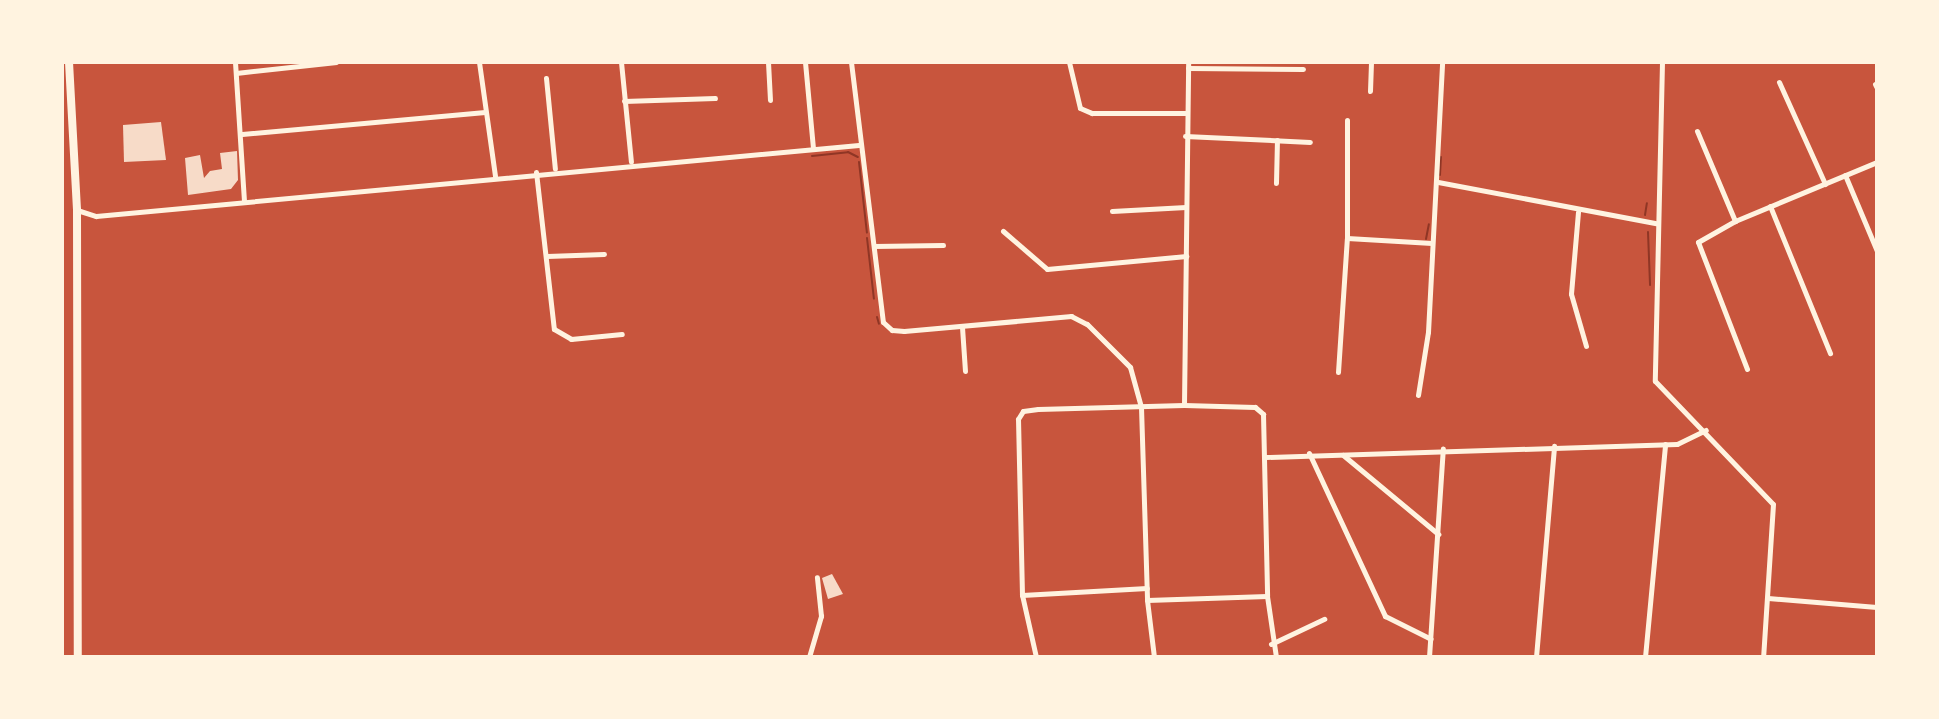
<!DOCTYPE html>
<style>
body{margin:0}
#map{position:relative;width:1939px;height:719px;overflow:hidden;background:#c8553d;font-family:Lora,serif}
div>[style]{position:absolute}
.stream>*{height:2px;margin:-1px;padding:0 1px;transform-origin:1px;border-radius:1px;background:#8f3625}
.building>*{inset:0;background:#f7dbc8}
.minor>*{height:5px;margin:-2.5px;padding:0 2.5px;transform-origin:2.5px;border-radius:2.5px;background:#fff3e0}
.trunk>*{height:8px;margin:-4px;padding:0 4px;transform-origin:4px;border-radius:4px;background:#fff3e0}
span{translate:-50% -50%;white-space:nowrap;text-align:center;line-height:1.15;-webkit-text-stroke:7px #fff3e0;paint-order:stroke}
.frame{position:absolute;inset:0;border:64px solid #fff3e0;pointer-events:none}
</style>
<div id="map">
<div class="stream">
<i style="left:812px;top:156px;width:36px;rotate:-6deg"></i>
<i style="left:848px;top:152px;width:11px;rotate:27deg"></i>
<i style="left:859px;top:162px;width:71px;rotate:83.6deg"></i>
<i style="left:1440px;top:175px;width:18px;rotate:-87deg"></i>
<i style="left:1645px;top:215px;width:12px;rotate:-81deg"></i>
<i style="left:1648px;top:232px;width:53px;rotate:87.8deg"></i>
<i style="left:867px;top:238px;width:61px;rotate:83.5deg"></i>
<i style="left:1426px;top:239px;width:15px;rotate:-79deg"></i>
<i style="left:877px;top:317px;width:7px;rotate:74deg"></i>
</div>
<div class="building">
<i style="clip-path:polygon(161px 122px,166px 160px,124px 162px,123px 125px)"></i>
<i style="clip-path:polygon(237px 151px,238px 180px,231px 189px,188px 195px,185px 158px,200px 155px,204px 178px,210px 171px,222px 169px,220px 153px)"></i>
<i style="clip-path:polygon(832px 574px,843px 594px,828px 599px,822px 578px)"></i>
</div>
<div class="minor">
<i style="left:235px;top:62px;width:140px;rotate:86.3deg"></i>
<i style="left:479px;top:62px;width:115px;rotate:82deg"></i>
<i style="left:621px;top:62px;width:100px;rotate:84.3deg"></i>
<i style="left:768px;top:62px;width:38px;rotate:87deg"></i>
<i style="left:805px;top:62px;width:87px;rotate:84.7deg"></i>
<i style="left:851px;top:62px;width:262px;rotate:83deg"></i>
<i style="left:883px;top:322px;width:12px;rotate:42deg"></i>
<i style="left:892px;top:330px;width:12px;rotate:5deg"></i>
<i style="left:904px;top:331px;width:168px;rotate:-5.1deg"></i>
<i style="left:1071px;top:316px;width:18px;rotate:27deg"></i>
<i style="left:1087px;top:324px;width:61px;rotate:45deg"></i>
<i style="left:1130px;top:367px;width:41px;rotate:74.6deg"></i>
<i style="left:1141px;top:407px;width:193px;rotate:88.2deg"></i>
<i style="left:1147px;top:600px;width:57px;rotate:83deg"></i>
<i style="left:1069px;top:62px;width:47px;rotate:76.6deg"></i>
<i style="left:1080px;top:108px;width:13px;rotate:23deg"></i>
<i style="left:1092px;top:113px;width:93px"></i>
<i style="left:1662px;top:62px;width:319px;rotate:91.3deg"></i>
<i style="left:1655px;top:381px;width:170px;rotate:46.2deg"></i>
<i style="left:1773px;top:504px;width:153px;rotate:93.7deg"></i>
<i style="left:1188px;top:68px;width:115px;rotate:0.5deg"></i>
<i style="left:236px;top:73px;width:101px;rotate:-6.3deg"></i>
<i style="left:546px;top:78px;width:91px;rotate:84.4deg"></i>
<i style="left:1779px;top:82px;width:112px;rotate:65.7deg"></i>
<i style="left:1875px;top:84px;width:4px;rotate:63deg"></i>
<i style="left:1370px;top:91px;width:29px;rotate:-88deg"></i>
<i style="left:624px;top:101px;width:91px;rotate:-1.9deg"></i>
<i style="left:1697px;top:131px;width:98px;rotate:67.1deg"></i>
<i style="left:242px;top:134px;width:244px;rotate:-5.2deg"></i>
<i style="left:1185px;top:136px;width:125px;rotate:2.7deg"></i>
<i style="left:536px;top:172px;width:158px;rotate:83.5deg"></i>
<i style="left:554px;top:329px;width:20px;rotate:30deg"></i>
<i style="left:571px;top:339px;width:51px;rotate:-5.6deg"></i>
<i style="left:1845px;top:175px;width:82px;rotate:67.2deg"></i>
<i style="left:1438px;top:182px;width:222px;rotate:10.7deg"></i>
<i style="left:1276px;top:183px;width:43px;rotate:-88.7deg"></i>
<i style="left:1770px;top:206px;width:159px;rotate:67.8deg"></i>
<i style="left:77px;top:210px;width:20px;rotate:18deg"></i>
<i style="left:96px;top:216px;width:766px;rotate:-5.32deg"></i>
<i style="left:1112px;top:211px;width:74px;rotate:-3.1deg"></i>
<i style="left:1578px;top:212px;width:82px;rotate:94.9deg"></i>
<i style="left:1571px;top:294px;width:54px;rotate:73.9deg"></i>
<i style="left:1003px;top:231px;width:58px;rotate:40.8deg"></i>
<i style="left:1047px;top:269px;width:140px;rotate:-5.3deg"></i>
<i style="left:1347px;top:238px;width:118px;rotate:-90deg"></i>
<i style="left:874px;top:246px;width:69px;rotate:-0.8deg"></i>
<i style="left:547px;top:256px;width:57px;rotate:-2deg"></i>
<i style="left:962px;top:327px;width:44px;rotate:86.1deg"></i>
<i style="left:1747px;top:369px;width:136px;rotate:-111.1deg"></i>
<i style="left:1698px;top:242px;width:43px;rotate:-29.6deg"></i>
<i style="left:1735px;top:221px;width:154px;rotate:-22.6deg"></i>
<i style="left:1338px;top:372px;width:134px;rotate:-86.2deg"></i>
<i style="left:1347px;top:238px;width:85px;rotate:3.4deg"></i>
<i style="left:1418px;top:395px;width:64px;rotate:-81deg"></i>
<i style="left:1428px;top:332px;width:270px;rotate:-87deg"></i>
<i style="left:1184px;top:405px;width:343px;rotate:-89.3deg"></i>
<i style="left:1309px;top:453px;width:180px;rotate:65deg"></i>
<i style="left:1385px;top:616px;width:51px;rotate:26.6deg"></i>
<i style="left:1343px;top:455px;width:124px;rotate:39.7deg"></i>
<i style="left:1266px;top:457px;width:411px;rotate:-1.8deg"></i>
<i style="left:1677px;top:444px;width:32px;rotate:-26deg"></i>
<i style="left:1022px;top:595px;width:125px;rotate:-3.2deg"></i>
<i style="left:1768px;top:598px;width:109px;rotate:4.7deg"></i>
<i style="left:1147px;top:600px;width:120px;rotate:-1.9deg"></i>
<i style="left:1271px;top:644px;width:59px;rotate:-25.3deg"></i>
<i style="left:809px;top:657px;width:43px;rotate:-73.7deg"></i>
<i style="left:821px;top:616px;width:39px;rotate:-96deg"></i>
<i style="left:1036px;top:657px;width:64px;rotate:-102.7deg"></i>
<i style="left:1022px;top:595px;width:176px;rotate:-91.3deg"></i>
<i style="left:1018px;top:419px;width:9px;rotate:-58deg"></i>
<i style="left:1023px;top:411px;width:15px;rotate:-8deg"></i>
<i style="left:1038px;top:409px;width:146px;rotate:-1.6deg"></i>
<i style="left:1184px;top:405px;width:71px;rotate:1.6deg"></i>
<i style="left:1255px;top:407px;width:11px;rotate:41deg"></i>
<i style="left:1263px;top:414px;width:182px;rotate:88.7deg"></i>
<i style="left:1267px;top:596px;width:62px;rotate:81.6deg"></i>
<i style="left:1429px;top:657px;width:209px;rotate:-86.2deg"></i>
<i style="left:1536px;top:657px;width:212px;rotate:-85.1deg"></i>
<i style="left:1645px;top:657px;width:214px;rotate:-84.6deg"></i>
</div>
<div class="trunk">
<i style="left:69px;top:62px;width:148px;rotate:86.9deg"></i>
<i style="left:77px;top:210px;width:447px;rotate:89.9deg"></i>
</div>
<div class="frame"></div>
</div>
